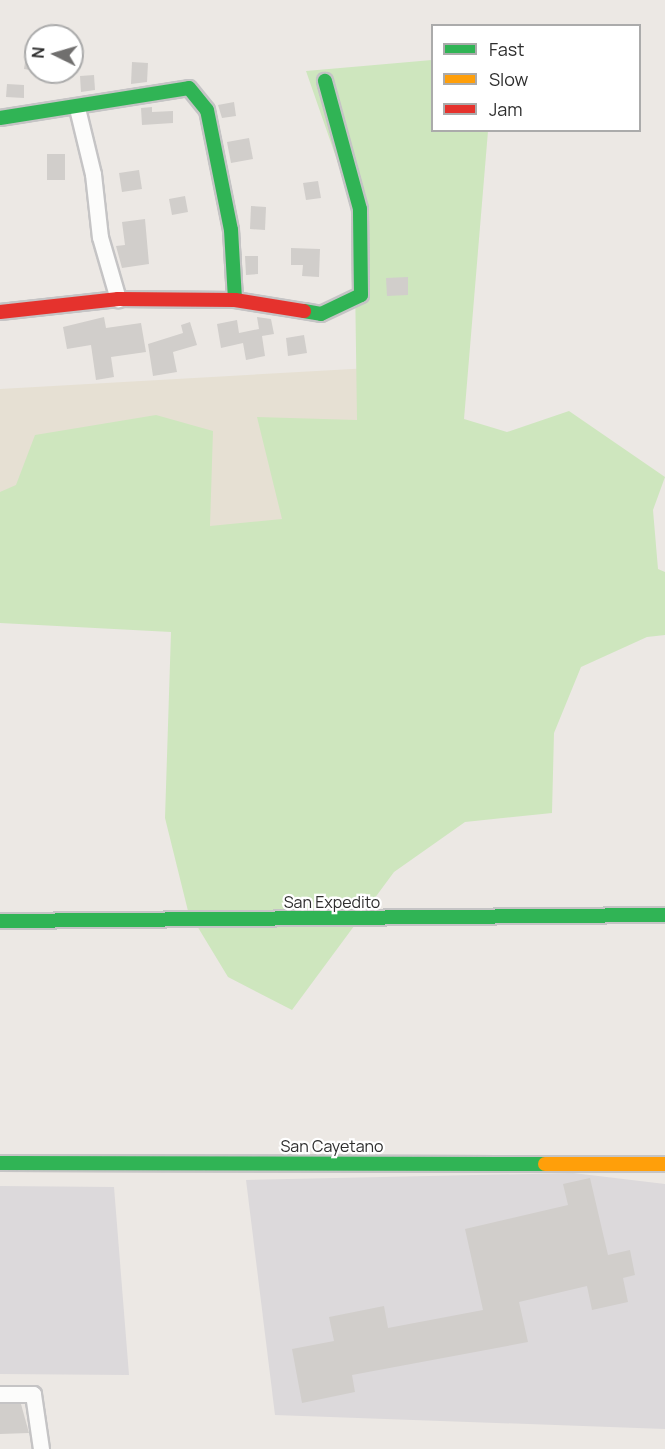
<!DOCTYPE html>
<style>
body{margin:0}
#map{position:relative;width:665px;height:1449px;overflow:hidden;background:#ece8e4;font-family:Manrope,sans-serif}
div>[style]{position:absolute}
.industrial>*{inset:0;background:#dcd9db}
.education>*{inset:0;background:#e6e0d3}
.green>*{inset:0;background:#cee6be}
.building>*{inset:0;background:#d1cecb}
.roads{filter:drop-shadow(2px 0 #c5c4c5) drop-shadow(-2px 0 #c5c4c5) drop-shadow(0 2px #c5c4c5) drop-shadow(0 -2px #c5c4c5)}
.street>*{height:15px;margin:-7.5px;padding:0 7.5px;transform-origin:7.5px;border-radius:7.5px;background:#fcfcfb}
.fast>*{height:14px;margin:-7px;padding:0 7px;transform-origin:7px;border-radius:7px;background:#30b455}
.slow>*{height:14px;margin:-7px;padding:0 7px;transform-origin:7px;border-radius:7px;background:#ff9f0a}
.jam>*{height:14px;margin:-7px;padding:0 7px;transform-origin:7px;border-radius:7px;background:#e5322d}
span{translate:-50% -50%;white-space:nowrap;text-align:center;line-height:1.15;-webkit-text-stroke:4.5px #fff;paint-order:stroke}
.street-label{font-size:16px;color:#2e2e2e}
.legend{position:absolute;left:431px;top:24px;width:210px;height:108px;box-sizing:border-box;background:#fff;border:2px solid #ababab;margin:0;padding:8px 10px;list-style:none;font-size:18px;color:#2e2e2e}
.legend li{display:flex;align-items:center;gap:12px;height:30px}
.legend b{width:30px;border:2px solid #ababab}
.north{position:absolute;left:24px;top:24px;width:60px;height:60px;box-sizing:border-box;background:#fff;border:2px solid #ababab;border-radius:50%;rotate:275deg;font-size:16px;font-weight:700;line-height:24px;text-align:center;color:#2e2e2e}
.north::after{content:'';display:block;margin:auto;width:21px;height:27px;background:#706f6e;clip-path:polygon(50% 0,100% 100%,50% 72%,0 100%)}
</style>
<div id="map">
<div class="industrial">
<i style="clip-path:polygon(573px 1173px,665px 1184px,665px 1429px,275px 1415px,246px 1180px)"></i>
<i style="clip-path:polygon(0 1186px,114px 1187px,129px 1375px,0 1374px)"></i>
</div>
<div class="education">
<i style="clip-path:polygon(370px 368px,371px 610px,0 613px,0 389px)"></i>
</div>
<div class="green">
<i style="clip-path:polygon(432px 60px,432px 130px,488px 131px,464px 419px,507px 432px,569px 411px,665px 477px,653px 510px,658px 569px,665px 572px,665px 635px,647px 637px,581px 667px,554px 733px,552px 813px,465px 822px,394px 872px,292px 1010px,228px 977px,188px 911px,165px 818px,171px 632px,0 623px,0 492px,16px 485px,35px 435px,156px 415px,213px 431px,210px 526px,282px 519px,257px 417px,357px 420px,354px 209px,306px 71px)"></i>
</div>
<div class="building">
<i style="clip-path:polygon(27px 47px,36px 48px,36px 71px,24px 69px)"></i>
<i style="clip-path:polygon(132px 62px,148px 63px,147px 82px,131px 84px)"></i>
<i style="clip-path:polygon(94px 75px,95px 90px,81px 92px,80px 76px)"></i>
<i style="clip-path:polygon(7px 84px,24px 85px,24px 98px,6px 97px)"></i>
<i style="clip-path:polygon(234px 102px,236px 116px,222px 118px,218px 105px)"></i>
<i style="clip-path:polygon(152px 107px,152px 112px,173px 111px,173px 123px,142px 125px,141px 108px)"></i>
<i style="clip-path:polygon(249px 138px,253px 159px,231px 163px,227px 142px)"></i>
<i style="clip-path:polygon(47px 154px,65px 154px,65px 180px,47px 180px)"></i>
<i style="clip-path:polygon(139px 170px,142px 189px,122px 192px,119px 173px)"></i>
<i style="clip-path:polygon(318px 181px,321px 198px,306px 200px,303px 183px)"></i>
<i style="clip-path:polygon(185px 196px,188px 212px,172px 215px,169px 199px)"></i>
<i style="clip-path:polygon(251px 206px,266px 207px,265px 230px,250px 229px)"></i>
<i style="clip-path:polygon(145px 219px,149px 264px,122px 268px,116px 246px,125px 245px,122px 222px)"></i>
<i style="clip-path:polygon(291px 248px,320px 249px,319px 277px,302px 276px,303px 265px,291px 265px)"></i>
<i style="clip-path:polygon(245px 256px,258px 256px,258px 274px,246px 275px)"></i>
<i style="clip-path:polygon(408px 277px,408px 295px,387px 296px,386px 278px)"></i>
<i style="clip-path:polygon(104px 317px,106px 328px,141px 323px,146px 352px,111px 357px,114px 377px,96px 380px,91px 345px,67px 349px,63px 327px)"></i>
<i style="clip-path:polygon(257px 317px,271px 319px,274px 334px,262px 336px,265px 356px,246px 360px,243px 343px,221px 348px,217px 324px,237px 320px,239px 333px,259px 329px)"></i>
<i style="clip-path:polygon(190px 322px,197px 345px,173px 352px,177px 372px,153px 376px,148px 344px,183px 333px,181px 325px)"></i>
<i style="clip-path:polygon(304px 335px,307px 353px,288px 356px,286px 338px)"></i>
<i style="clip-path:polygon(590px 1178px,608px 1255px,630px 1250px,635px 1275px,623px 1278px,628px 1302px,592px 1310px,587px 1286px,519px 1302px,528px 1342px,352px 1375px,355px 1392px,302px 1403px,292px 1349px,334px 1341px,329px 1317px,384px 1306px,388px 1328px,483px 1310px,465px 1229px,568px 1205px,563px 1184px)"></i>
<i style="clip-path:polygon(0 1404px,21px 1404px,29px 1433px,0 1434px)"></i>
</div>
<div class="roads">
<div class="street">
<i style="left:77px;top:108px;width:68px;rotate:76.4deg"></i>
<i style="left:93px;top:174px;width:63px;rotate:83.7deg"></i>
<i style="left:100px;top:237px;width:65px;rotate:73.8deg"></i>
<i style="left:0;top:1394px;width:33px"></i>
<i style="left:33px;top:1394px;width:56px;rotate:81.7deg"></i>
</div>
<div class="fast">
<i style="left:0;top:118px;width:191px;rotate:-9deg"></i>
<i style="left:189px;top:88px;width:28px;rotate:51deg"></i>
<i style="left:207px;top:110px;width:122px;rotate:78.7deg"></i>
<i style="left:231px;top:230px;width:70px;rotate:86.7deg"></i>
<i style="left:304px;top:311px;width:17px;rotate:10deg"></i>
<i style="left:321px;top:314px;width:44px;rotate:-25.4deg"></i>
<i style="left:361px;top:295px;width:86px;rotate:-90.7deg"></i>
<i style="left:360px;top:209px;width:133px;rotate:-105.3deg"></i>
<i style="left:0;top:921px;width:665px;rotate:-0.52deg"></i>
<i style="left:0;top:1163px;width:545px;rotate:0.11deg"></i>
</div>
<div class="slow">
<i style="left:545px;top:1164px;width:120px"></i>
</div>
<div class="jam">
<i style="left:0;top:312px;width:119px;rotate:-6.3deg"></i>
<i style="left:118px;top:299px;width:117px;rotate:0.5deg"></i>
<i style="left:235px;top:300px;width:70px;rotate:9.1deg"></i>
</div>
</div>
<div class="street-label">
<span style="left:332px;top:902px">San Expedito</span>
<span style="left:332px;top:1146px">San Cayetano</span>
</div>
<ul class="legend">
<li><b style="height:8px;background:#30b455"></b>Fast</li>
<li><b style="height:8px;background:#ff9f0a"></b>Slow</li>
<li><b style="height:8px;background:#e5322d"></b>Jam</li>
</ul>
<div class="north">N</div>
</div>
